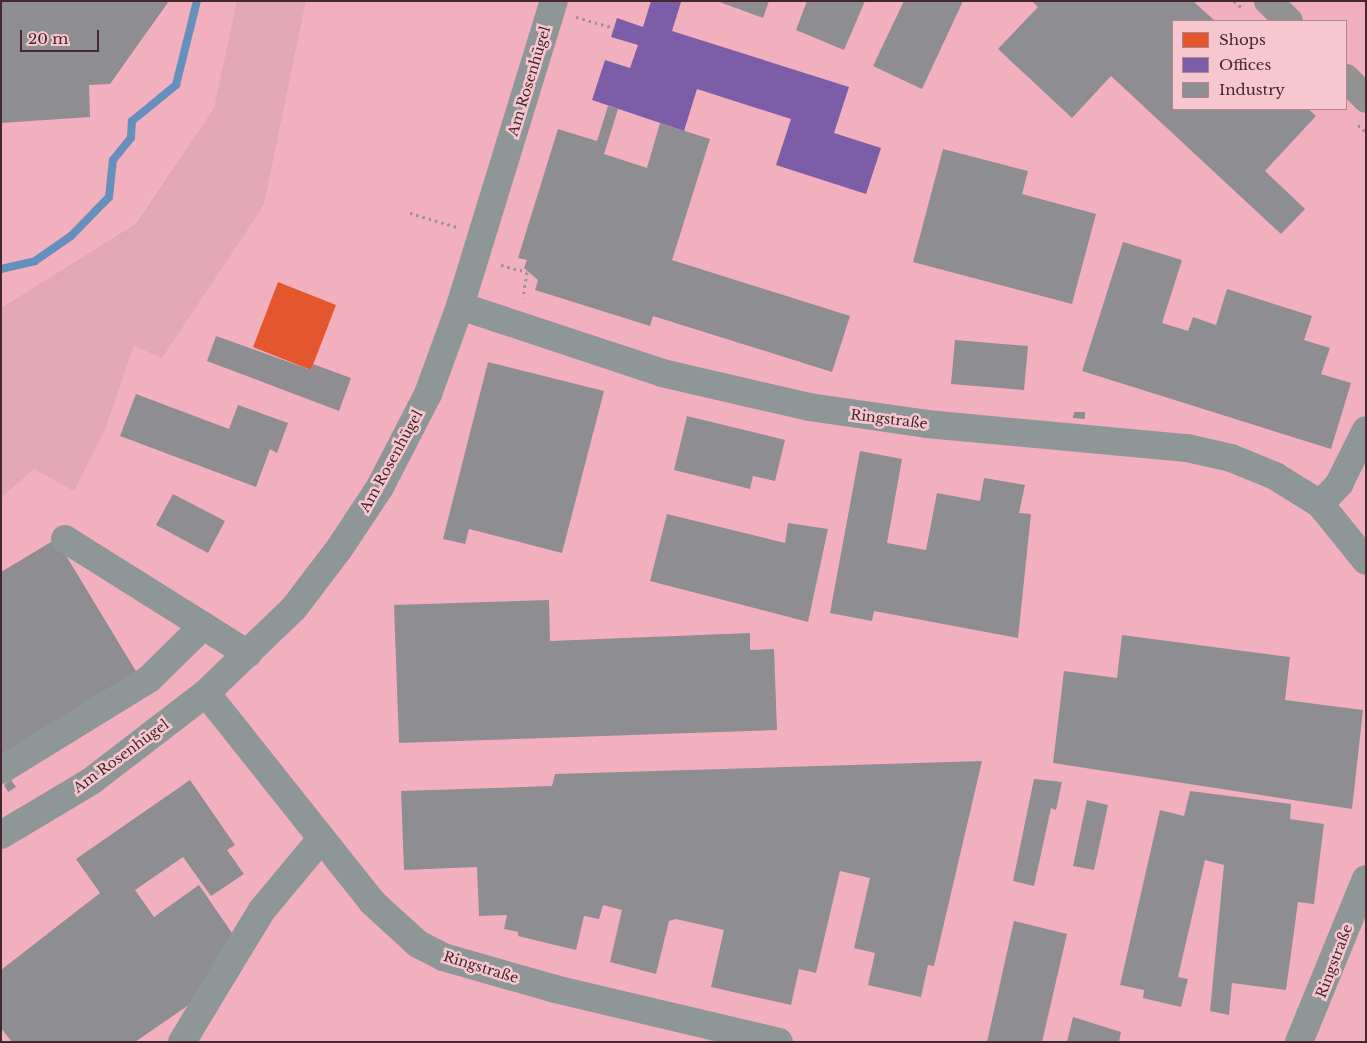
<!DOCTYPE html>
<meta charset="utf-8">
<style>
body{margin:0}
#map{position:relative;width:1367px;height:1043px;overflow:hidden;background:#ecc0ca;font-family:"Libre Baskerville",serif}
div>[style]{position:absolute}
.built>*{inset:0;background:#f2b0be}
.green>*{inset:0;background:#e3a6b3}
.shops>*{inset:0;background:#e4572e}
.offices>*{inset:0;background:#7b5ea7}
.industry>*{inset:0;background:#8d8d92}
.stream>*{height:8px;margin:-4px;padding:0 4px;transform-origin:4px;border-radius:4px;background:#6590bd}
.path>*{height:3px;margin-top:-1.5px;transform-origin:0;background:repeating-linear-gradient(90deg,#999396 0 2.5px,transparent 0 6.5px)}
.minor>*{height:28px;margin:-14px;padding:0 14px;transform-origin:14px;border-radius:14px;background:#8e9697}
.major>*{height:28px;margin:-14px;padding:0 14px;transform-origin:14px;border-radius:14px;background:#939293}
span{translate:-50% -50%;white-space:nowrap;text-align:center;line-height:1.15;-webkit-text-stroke:5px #f7c7d0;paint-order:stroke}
.street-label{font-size:14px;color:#45272e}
.frame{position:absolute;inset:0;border:2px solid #45272e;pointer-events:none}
.legend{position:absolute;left:1172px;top:20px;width:175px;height:90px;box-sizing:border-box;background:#f7c7d0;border:1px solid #b0878f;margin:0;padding:6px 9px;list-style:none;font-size:15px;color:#45272e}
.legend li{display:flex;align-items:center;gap:10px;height:25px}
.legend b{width:25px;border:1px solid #b0878f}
.scale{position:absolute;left:20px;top:30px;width:79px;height:22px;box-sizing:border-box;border:2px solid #45272e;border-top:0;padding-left:6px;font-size:15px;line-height:18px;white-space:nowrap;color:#45272e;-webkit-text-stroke:4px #f7c7d0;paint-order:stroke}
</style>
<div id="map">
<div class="built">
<i style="clip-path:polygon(1px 1px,237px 1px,237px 8px,214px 108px,134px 224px,1px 308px)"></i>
<i style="clip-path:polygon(evenodd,306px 1px,1366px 1px,1366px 1042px,1px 1042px,1px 498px,34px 469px,73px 490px,105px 430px,134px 345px,264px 206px,306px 1px,1173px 21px,1346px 21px,1346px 109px,1173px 109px,1173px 21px)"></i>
</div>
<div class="green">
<i style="clip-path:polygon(237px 1px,306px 1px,264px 205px,162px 358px,134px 346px,105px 430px,74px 491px,34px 469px,1px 498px,1px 308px,135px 224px,214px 108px)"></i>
</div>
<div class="shops">
<i style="clip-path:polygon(278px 282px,336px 305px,311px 370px,253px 347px)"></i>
</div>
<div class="offices">
<i style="clip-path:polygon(651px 1px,681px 2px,672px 31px,849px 87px,834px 133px,881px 148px,866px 194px,776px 165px,791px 119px,697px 89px,684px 131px,592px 100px,605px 60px,630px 68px,638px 45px,611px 37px,617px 18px,643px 27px)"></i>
</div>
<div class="industry">
<i style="clip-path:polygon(1px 1px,169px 1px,110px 84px,89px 85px,90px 117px,1px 123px)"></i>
<i style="clip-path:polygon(717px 1px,769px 1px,763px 18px)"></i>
<i style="clip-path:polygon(807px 1px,865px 1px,844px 50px,796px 30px)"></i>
<i style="clip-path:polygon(904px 1px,963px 1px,922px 89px,873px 66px)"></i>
<i style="clip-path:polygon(1032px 1px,1193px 1px,1215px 21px,1173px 21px,1173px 109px,1308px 109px,1316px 116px,1265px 171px,1305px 209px,1281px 234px,1111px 76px,1072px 118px,998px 49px,1038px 7px)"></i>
<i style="clip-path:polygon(608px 106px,618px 109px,604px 154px,647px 168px,660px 123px,710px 139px,672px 260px,850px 316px,832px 372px,653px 316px,650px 326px,535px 290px,538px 280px,524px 268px,527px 260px,518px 258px,558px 129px,597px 141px)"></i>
<i style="clip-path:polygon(943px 149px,1028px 171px,1022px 194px,1096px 214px,1072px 304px,913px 262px)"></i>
<i style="clip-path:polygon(1123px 242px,1182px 260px,1162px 323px,1188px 331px,1193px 317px,1216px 325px,1227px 289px,1312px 316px,1304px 340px,1330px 348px,1321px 374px,1351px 383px,1331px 449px,1082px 371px)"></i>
<i style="clip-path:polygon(216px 336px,311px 370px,313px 364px,351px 378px,339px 411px,207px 361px)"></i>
<i style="clip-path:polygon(955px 340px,1028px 346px,1024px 390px,951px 384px)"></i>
<i style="clip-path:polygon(488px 362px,604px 391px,562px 553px,469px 529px,465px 544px,443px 539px)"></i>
<i style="clip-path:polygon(136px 394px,229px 429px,238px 405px,288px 423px,277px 453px,270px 449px,256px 487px,120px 436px)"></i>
<i style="clip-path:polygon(1074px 412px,1085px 412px,1085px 419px,1073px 418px)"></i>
<i style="clip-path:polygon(687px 416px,785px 440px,775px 481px,753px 476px,750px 489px,674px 470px)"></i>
<i style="clip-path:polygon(860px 451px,902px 459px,887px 543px,926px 550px,937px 493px,980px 501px,984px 478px,1025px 485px,1019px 513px,1031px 514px,1018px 638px,874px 611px,872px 621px,830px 613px)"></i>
<i style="clip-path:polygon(173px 494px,225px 521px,208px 553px,156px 525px)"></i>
<i style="clip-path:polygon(667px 514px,785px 543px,788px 523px,828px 529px,808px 622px,650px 581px)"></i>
<i style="clip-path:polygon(56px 539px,140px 678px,1px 760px,1px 572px)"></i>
<i style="clip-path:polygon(549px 600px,550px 641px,750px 633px,750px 650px,774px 649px,777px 730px,399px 743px,394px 605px)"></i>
<i style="clip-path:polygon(1122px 635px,1290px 657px,1285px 700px,1363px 710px,1352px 809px,1053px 763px,1064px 671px,1117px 678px)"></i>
<i style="clip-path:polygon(982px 761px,934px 966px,928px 965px,921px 997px,868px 985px,875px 953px,854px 948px,870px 878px,840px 871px,816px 973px,799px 969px,791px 1005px,711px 987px,724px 930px,676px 919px,669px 921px,656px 974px,610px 962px,622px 910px,603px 905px,599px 919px,584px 916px,576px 950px,518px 936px,518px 932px,504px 929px,507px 915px,479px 916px,477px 867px,404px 870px,401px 791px,552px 786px,555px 774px)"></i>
<i style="clip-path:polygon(1034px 779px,1062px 782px,1056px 810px,1051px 808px,1034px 886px,1013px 881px)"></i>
<i style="clip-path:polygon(11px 780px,16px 787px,8px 792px,4px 785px)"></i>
<i style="clip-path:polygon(190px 780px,235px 845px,227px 850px,244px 874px,211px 896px,183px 857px,135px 890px,154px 917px,199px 885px,232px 933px,193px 1002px,135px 1042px,12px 1042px,1px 1028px,1px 970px,100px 893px,76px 859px)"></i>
<i style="clip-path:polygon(1190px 791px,1291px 804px,1290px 819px,1324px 824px,1314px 904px,1298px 902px,1286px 990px,1232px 983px,1229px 1015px,1210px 1011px,1224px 865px,1205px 860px,1178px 977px,1188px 979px,1181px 1007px,1143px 998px,1144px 990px,1120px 985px,1160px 810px,1184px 816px)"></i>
<i style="clip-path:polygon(1087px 800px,1108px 805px,1094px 870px,1073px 866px)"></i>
<i style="clip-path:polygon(1014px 921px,1067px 934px,1042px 1042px,987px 1042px)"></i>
<i style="clip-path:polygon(1073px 1017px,1121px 1032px,1119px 1042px,1067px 1042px)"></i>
</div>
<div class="stream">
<i style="left:1px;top:269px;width:35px;rotate:-13deg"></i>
<i style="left:35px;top:261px;width:44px;rotate:-34.8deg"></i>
<i style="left:71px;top:236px;width:54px;rotate:-45.7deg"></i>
<i style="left:109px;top:197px;width:37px;rotate:-84deg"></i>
<i style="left:113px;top:160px;width:28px;rotate:-51deg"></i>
<i style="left:131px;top:138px;width:17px;rotate:-87deg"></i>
<i style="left:132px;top:121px;width:57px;rotate:-39.3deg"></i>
<i style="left:176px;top:85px;width:87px;rotate:-76deg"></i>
</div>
<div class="path">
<i style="left:1234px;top:1px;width:9px;rotate:41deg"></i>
<i style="left:576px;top:17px;width:40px;rotate:16deg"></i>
<i style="left:1358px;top:125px;width:11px;rotate:41deg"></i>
<i style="left:410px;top:213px;width:49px;rotate:16.6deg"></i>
<i style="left:501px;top:265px;width:27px;rotate:15deg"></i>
<i style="left:527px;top:272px;width:26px;rotate:99deg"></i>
</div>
<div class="minor">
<i style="left:460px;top:306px;width:213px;rotate:18.3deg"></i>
<i style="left:662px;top:373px;width:151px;rotate:13deg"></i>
<i style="left:809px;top:407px;width:119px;rotate:8.2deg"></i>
<i style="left:927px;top:424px;width:261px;rotate:5.3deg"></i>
<i style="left:1187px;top:448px;width:45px;rotate:12.8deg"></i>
<i style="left:1231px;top:458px;width:48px;rotate:22.2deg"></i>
<i style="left:1275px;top:476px;width:53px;rotate:31.9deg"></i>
<i style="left:1320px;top:504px;width:73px;rotate:51.1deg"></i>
<i style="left:1320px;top:504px;width:28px;rotate:-46deg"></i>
<i style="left:1339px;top:484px;width:60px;rotate:-63.4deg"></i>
<i style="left:65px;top:539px;width:216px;rotate:32.1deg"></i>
<i style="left:206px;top:693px;width:267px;rotate:51.5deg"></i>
<i style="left:372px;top:902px;width:62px;rotate:42.4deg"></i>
<i style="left:418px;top:944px;width:28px;rotate:27deg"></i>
<i style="left:443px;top:957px;width:116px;rotate:15.9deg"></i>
<i style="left:555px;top:989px;width:230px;rotate:13.3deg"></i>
<i style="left:1px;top:770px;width:174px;rotate:-31.6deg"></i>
<i style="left:149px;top:679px;width:76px;rotate:-44.5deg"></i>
<i style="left:1px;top:835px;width:104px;rotate:-30.8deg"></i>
<i style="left:90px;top:782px;width:146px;rotate:-37.5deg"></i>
<i style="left:206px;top:693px;width:122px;rotate:-44deg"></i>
<i style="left:294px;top:608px;width:74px;rotate:-52.7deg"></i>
<i style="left:339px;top:549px;width:74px;rotate:-56.5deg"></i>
<i style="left:380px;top:487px;width:105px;rotate:-62.7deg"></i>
<i style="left:428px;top:394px;width:94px;rotate:-70deg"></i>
<i style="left:460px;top:306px;width:319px;rotate:-72.9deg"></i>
<i style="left:182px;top:1042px;width:154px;rotate:-58.8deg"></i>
<i style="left:262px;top:910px;width:92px;rotate:-50.3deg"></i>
<i style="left:1299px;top:1042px;width:176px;rotate:-67.7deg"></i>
</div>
<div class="major">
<i style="left:1268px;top:1px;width:29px;rotate:44deg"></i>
<i style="left:1346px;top:78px;width:29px;rotate:46deg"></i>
</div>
<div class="street-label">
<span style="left:529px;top:81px;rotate:-73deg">Am Rosenhügel</span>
<span style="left:889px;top:419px;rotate:7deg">Ringstraße</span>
<span style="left:391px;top:461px;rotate:-61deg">Am Rosenhügel</span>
<span style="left:121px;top:756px;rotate:-36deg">Am Rosenhügel</span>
<span style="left:1334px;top:961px;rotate:-69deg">Ringstraße</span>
<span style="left:481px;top:967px;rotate:17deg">Ringstraße</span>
</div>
<div class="frame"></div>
<ul class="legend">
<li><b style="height:14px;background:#e4572e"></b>Shops</li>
<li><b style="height:14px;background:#7b5ea7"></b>Offices</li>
<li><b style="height:14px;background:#8d8d92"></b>Industry</li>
</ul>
<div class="scale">20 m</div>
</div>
